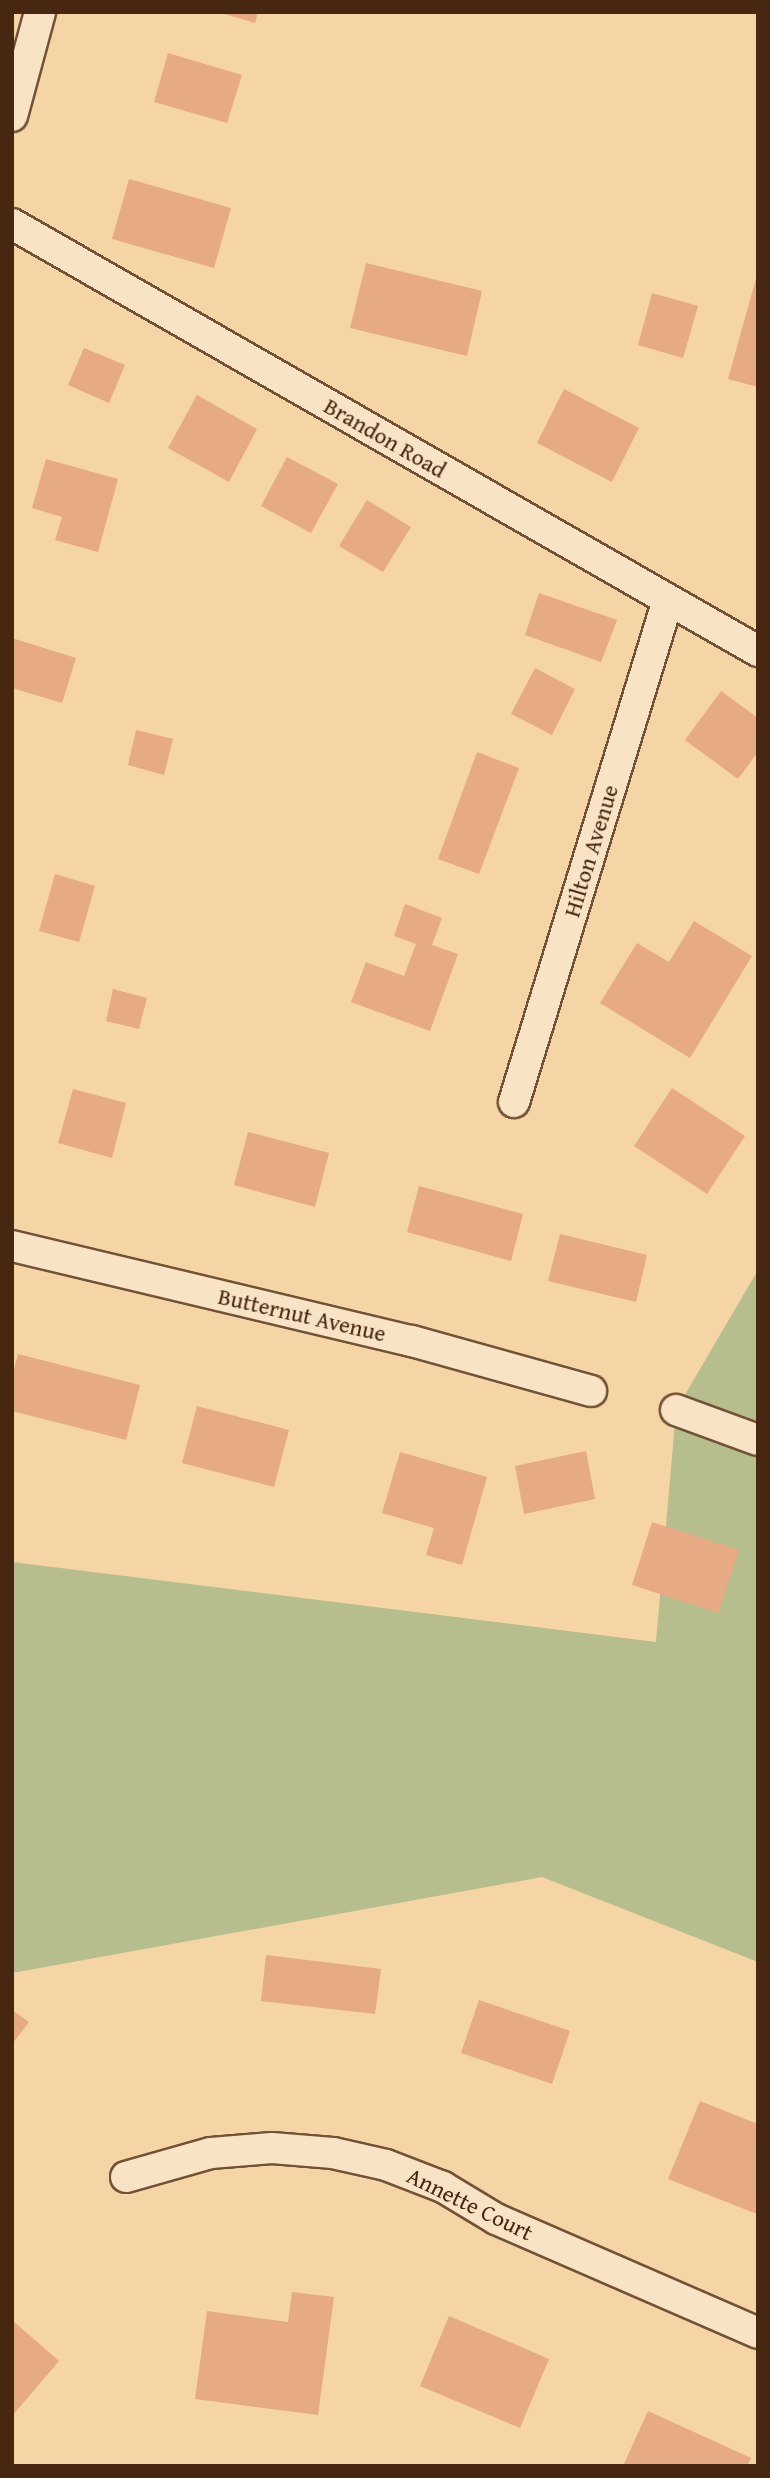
<!DOCTYPE html>
<style>
body{margin:0}
#map{position:relative;width:770px;height:2478px;overflow:hidden;background:#f5d4a6;font-family:"Gentium Book Plus",serif}
div>[style]{position:absolute}
.green>*{inset:0;background:#b5be8c}
.building>*{inset:0;background:#e6aa84}
.roads{filter:drop-shadow(2px 0 #725236) drop-shadow(-2px 0 #725236) drop-shadow(0 2px #725236) drop-shadow(0 -2px #725236)}
.minor>*{height:30px;margin:-15px;padding:0 15px;transform-origin:15px;border-radius:15px;background:#f8e3c5}
span{translate:-50% -50%;white-space:nowrap;text-align:center;line-height:1.15;-webkit-text-stroke:7px #f8e3c5;paint-order:stroke}
.street-label{font-size:23px;color:#472710}
.frame{position:absolute;inset:0;border:14px solid #472710;pointer-events:none}
</style>
<div id="map">
<div class="green">
<i style="clip-path:polygon(758px 1270px,758px 1962px,542px 1877px,12px 1973px,12px 1562px,656px 1642px,676px 1410px)"></i>
</div>
<div class="building">
<i style="clip-path:polygon(218px 12px,258px 12px,255px 23px)"></i>
<i style="clip-path:polygon(168px 53px,242px 75px,227px 123px,154px 102px)"></i>
<i style="clip-path:polygon(129px 179px,231px 208px,214px 268px,112px 239px)"></i>
<i style="clip-path:polygon(366px 263px,482px 291px,467px 356px,350px 328px)"></i>
<i style="clip-path:polygon(757px 275px,758px 275px,758px 387px,728px 379px)"></i>
<i style="clip-path:polygon(652px 293px,698px 306px,683px 358px,638px 345px)"></i>
<i style="clip-path:polygon(84px 348px,125px 365px,109px 403px,68px 385px)"></i>
<i style="clip-path:polygon(564px 389px,639px 428px,612px 482px,537px 443px)"></i>
<i style="clip-path:polygon(197px 395px,257px 429px,229px 482px,168px 448px)"></i>
<i style="clip-path:polygon(287px 457px,338px 484px,311px 533px,261px 506px)"></i>
<i style="clip-path:polygon(46px 459px,118px 479px,98px 552px,55px 540px,62px 517px,32px 508px)"></i>
<i style="clip-path:polygon(367px 500px,411px 527px,383px 572px,339px 546px)"></i>
<i style="clip-path:polygon(539px 593px,617px 620px,601px 662px,525px 635px)"></i>
<i style="clip-path:polygon(12px 638px,76px 658px,62px 703px,12px 688px)"></i>
<i style="clip-path:polygon(535px 668px,575px 689px,552px 735px,511px 714px)"></i>
<i style="clip-path:polygon(721px 691px,758px 718px,758px 752px,738px 779px,685px 740px)"></i>
<i style="clip-path:polygon(136px 730px,173px 739px,164px 775px,128px 765px)"></i>
<i style="clip-path:polygon(477px 752px,519px 768px,479px 874px,438px 859px)"></i>
<i style="clip-path:polygon(55px 874px,95px 886px,79px 942px,39px 931px)"></i>
<i style="clip-path:polygon(405px 904px,442px 918px,432px 945px,458px 954px,430px 1031px,351px 1002px,366px 962px,404px 976px,416px 944px,394px 936px)"></i>
<i style="clip-path:polygon(694px 921px,752px 956px,690px 1058px,600px 1003px,637px 943px,669px 962px)"></i>
<i style="clip-path:polygon(113px 989px,147px 998px,139px 1029px,106px 1021px)"></i>
<i style="clip-path:polygon(672px 1088px,745px 1136px,707px 1194px,634px 1146px)"></i>
<i style="clip-path:polygon(73px 1089px,126px 1103px,112px 1158px,58px 1143px)"></i>
<i style="clip-path:polygon(248px 1132px,329px 1153px,315px 1207px,234px 1185px)"></i>
<i style="clip-path:polygon(419px 1186px,523px 1214px,511px 1261px,407px 1232px)"></i>
<i style="clip-path:polygon(560px 1234px,647px 1255px,636px 1302px,548px 1281px)"></i>
<i style="clip-path:polygon(18px 1354px,140px 1385px,126px 1440px,12px 1411px,12px 1377px)"></i>
<i style="clip-path:polygon(197px 1406px,289px 1430px,274px 1487px,182px 1463px)"></i>
<i style="clip-path:polygon(586px 1451px,595px 1499px,524px 1514px,515px 1466px)"></i>
<i style="clip-path:polygon(400px 1452px,487px 1477px,462px 1565px,426px 1555px,434px 1528px,382px 1513px)"></i>
<i style="clip-path:polygon(652px 1522px,739px 1550px,718px 1613px,632px 1585px)"></i>
<i style="clip-path:polygon(266px 1955px,381px 1969px,375px 2014px,261px 2001px)"></i>
<i style="clip-path:polygon(479px 2000px,570px 2031px,552px 2084px,461px 2053px)"></i>
<i style="clip-path:polygon(12px 2010px,29px 2022px,12px 2044px)"></i>
<i style="clip-path:polygon(700px 2101px,758px 2124px,757px 2214px,668px 2179px)"></i>
<i style="clip-path:polygon(292px 2292px,334px 2297px,318px 2415px,195px 2399px,207px 2311px,288px 2322px)"></i>
<i style="clip-path:polygon(449px 2316px,549px 2359px,520px 2428px,420px 2386px)"></i>
<i style="clip-path:polygon(12px 2320px,59px 2361px,12px 2416px)"></i>
<i style="clip-path:polygon(648px 2411px,751px 2458px,747px 2466px,623px 2466px)"></i>
</div>
<div class="roads">
<div class="minor">
<i style="left:12px;top:116px;width:108px;rotate:-74.9deg"></i>
<i style="left:12px;top:224px;width:860px;rotate:29.79deg"></i>
<i style="left:514px;top:1102px;width:525px;rotate:-72.95deg"></i>
<i style="left:12px;top:1246px;width:411px;rotate:13.4deg"></i>
<i style="left:412px;top:1341px;width:186px;rotate:15.6deg"></i>
<i style="left:676px;top:1410px;width:87px;rotate:20.1deg"></i>
<i style="left:126px;top:2177px;width:88px;rotate:-15.8deg"></i>
<i style="left:211px;top:2153px;width:61px;rotate:-4.7deg"></i>
<i style="left:272px;top:2148px;width:61px;rotate:4.7deg"></i>
<i style="left:333px;top:2153px;width:54px;rotate:12.8deg"></i>
<i style="left:386px;top:2165px;width:61px;rotate:21.1deg"></i>
<i style="left:443px;top:2187px;width:62px;rotate:31.1deg"></i>
<i style="left:496px;top:2219px;width:286px;rotate:23.5deg"></i>
</div>
</div>
<div class="street-label">
<span style="left:385px;top:438px;rotate:30deg">Brandon Road</span>
<span style="left:591px;top:851px;rotate:-73deg">Hilton Avenue</span>
<span style="left:302px;top:1315px;rotate:13deg">Butternut Avenue</span>
<span style="left:470px;top:2204px;rotate:26deg">Annette Court</span>
</div>
<div class="frame"></div>
</div>
